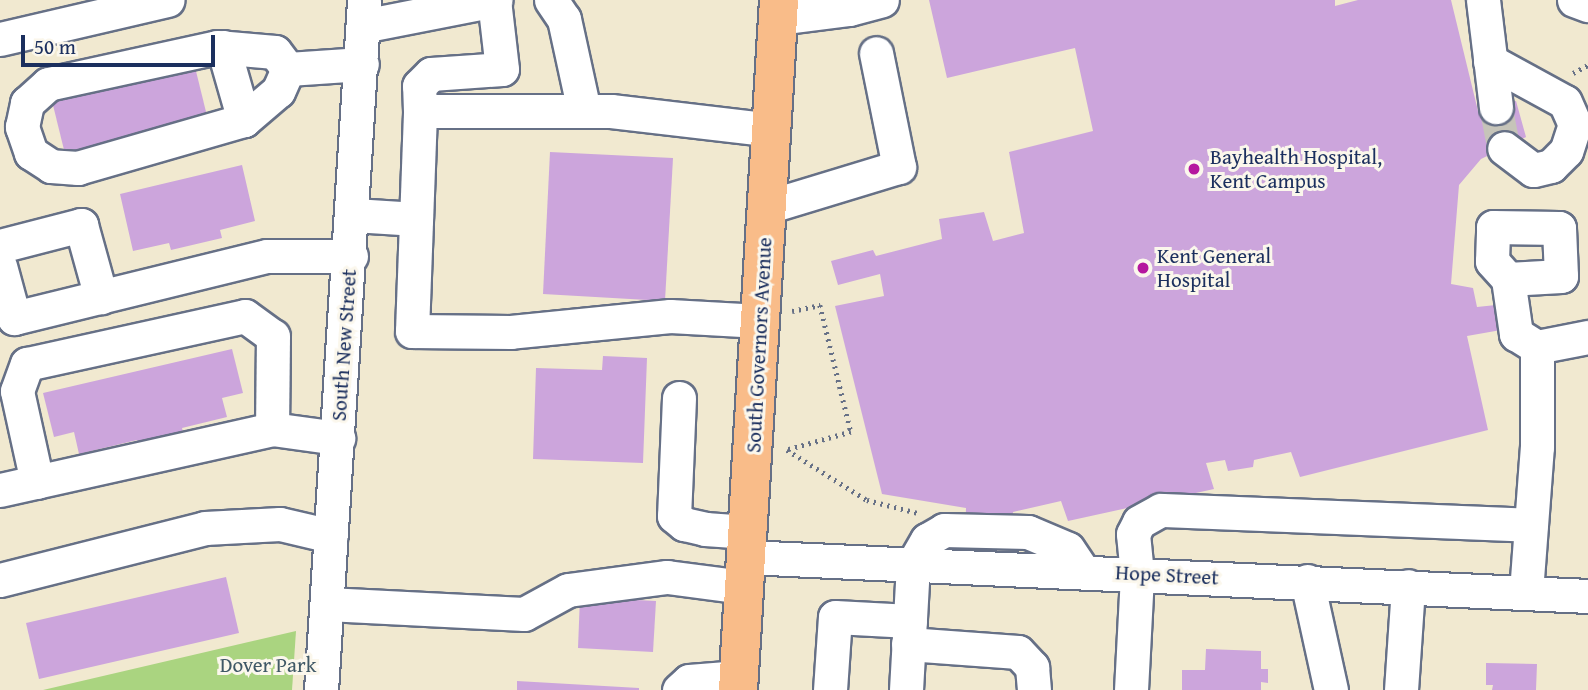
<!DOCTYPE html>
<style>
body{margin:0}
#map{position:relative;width:1588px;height:690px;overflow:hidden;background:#f1e9d0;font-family:"Gentium Book Plus",serif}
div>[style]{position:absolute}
.green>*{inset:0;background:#aad480}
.building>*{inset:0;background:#cca5dc}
.minor-tunnel>*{height:33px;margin-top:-16.5px;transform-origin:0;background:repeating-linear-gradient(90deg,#c6c4b9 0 33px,transparent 0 50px)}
.path>*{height:4.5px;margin-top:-2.25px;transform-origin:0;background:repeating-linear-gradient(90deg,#667086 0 2px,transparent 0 7px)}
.roads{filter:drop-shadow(2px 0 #667086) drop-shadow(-2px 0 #667086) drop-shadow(0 2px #667086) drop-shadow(0 -2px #667086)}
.minor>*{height:33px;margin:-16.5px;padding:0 16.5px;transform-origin:16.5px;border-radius:16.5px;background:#fff}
.major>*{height:38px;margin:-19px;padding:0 19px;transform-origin:19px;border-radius:19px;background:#f9bc89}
.dots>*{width:19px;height:19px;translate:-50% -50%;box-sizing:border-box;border:4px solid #fbf7ec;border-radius:50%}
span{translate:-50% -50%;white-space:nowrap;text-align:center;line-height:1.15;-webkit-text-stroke:6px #fbf7ec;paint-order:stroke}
.poi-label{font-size:21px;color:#1b2f5e}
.left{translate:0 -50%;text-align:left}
.street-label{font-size:21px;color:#1b2f5e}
.park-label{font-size:21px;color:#3f5866}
.scale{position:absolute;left:21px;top:35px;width:194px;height:32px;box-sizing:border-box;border:4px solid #1b2f5e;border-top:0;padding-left:9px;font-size:21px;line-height:24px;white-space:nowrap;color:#1b2f5e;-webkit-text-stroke:5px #fbf7ec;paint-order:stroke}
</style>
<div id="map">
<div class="green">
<i style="clip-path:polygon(296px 631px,292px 690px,43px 690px)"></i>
</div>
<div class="building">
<i style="clip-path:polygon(929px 0,1335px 0,1335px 6px,1358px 0,1451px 0,1478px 111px,1516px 101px,1526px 137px,1481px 159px,1459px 185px,1451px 284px,1473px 288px,1477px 307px,1496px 305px,1501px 330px,1467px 336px,1488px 430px,1300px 477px,1291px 452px,1254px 460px,1253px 467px,1228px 471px,1225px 460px,1206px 463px,1214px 489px,1068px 521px,1061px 501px,1013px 512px,1010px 543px,965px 538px,966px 508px,882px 494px,835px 306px,884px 296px,880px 274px,838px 285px,831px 261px,873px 250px,876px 256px,942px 239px,939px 219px,984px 212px,993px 241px,1024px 233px,1009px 152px,1093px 131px,1075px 48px,947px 78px)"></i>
<i style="clip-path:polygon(194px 63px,209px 124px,66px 158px,51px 97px)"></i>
<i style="clip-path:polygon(550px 152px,673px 158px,665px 301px,543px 294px)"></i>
<i style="clip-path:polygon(242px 165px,255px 221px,220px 230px,222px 238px,171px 250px,169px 243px,133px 251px,120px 194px)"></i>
<i style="clip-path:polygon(232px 349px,243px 393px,222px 398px,227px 417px,182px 428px,184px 436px,140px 447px,137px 440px,79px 454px,74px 432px,54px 437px,43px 393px)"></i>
<i style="clip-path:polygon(603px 356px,647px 358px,643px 463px,533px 459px,536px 368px,602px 370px)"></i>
<i style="clip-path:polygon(226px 577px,239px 633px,39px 679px,26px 623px)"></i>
<i style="clip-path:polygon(580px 597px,656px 601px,653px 652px,578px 648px)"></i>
<i style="clip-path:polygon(1206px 649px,1261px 651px,1261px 669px,1268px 669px,1268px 683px,1261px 682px,1261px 690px,1182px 690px,1182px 670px,1205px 670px)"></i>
<i style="clip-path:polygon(1486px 663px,1537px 664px,1536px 690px,1492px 690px,1493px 685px,1486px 685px)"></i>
<i style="clip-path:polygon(517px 681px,639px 688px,639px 690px,517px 690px)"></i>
</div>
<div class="minor-tunnel">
<i style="left:1496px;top:107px;width:42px;rotate:79deg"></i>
</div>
<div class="path">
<i style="left:1573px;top:73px;width:17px;rotate:-28deg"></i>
<i style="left:792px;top:311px;width:29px;rotate:-12deg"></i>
<i style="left:820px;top:305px;width:131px;rotate:76.3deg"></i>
<i style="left:851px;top:432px;width:66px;rotate:164.3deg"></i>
<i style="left:787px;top:450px;width:94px;rotate:32deg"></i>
<i style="left:867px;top:500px;width:53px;rotate:14.3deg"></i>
</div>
<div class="roads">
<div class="minor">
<i style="left:551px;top:0;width:23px;rotate:56deg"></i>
<i style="left:564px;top:19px;width:94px;rotate:77.7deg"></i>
<i style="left:1483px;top:0;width:108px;rotate:83.1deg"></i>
<i style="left:1574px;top:0;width:15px;rotate:20deg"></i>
<i style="left:779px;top:18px;width:71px;rotate:-7.3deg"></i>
<i style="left:849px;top:9px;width:34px;rotate:-15deg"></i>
<i style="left:363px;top:26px;width:135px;rotate:-11.1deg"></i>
<i style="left:0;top:39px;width:172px;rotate:-13.1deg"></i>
<i style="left:217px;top:47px;width:58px;rotate:4.9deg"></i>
<i style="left:275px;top:52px;width:21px;rotate:53deg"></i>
<i style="left:288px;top:69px;width:24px;rotate:114deg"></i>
<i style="left:278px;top:91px;width:45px;rotate:139.5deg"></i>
<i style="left:244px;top:120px;width:173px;rotate:163.9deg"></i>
<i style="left:78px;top:168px;width:27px;rotate:-176deg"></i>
<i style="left:51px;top:166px;width:24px;rotate:-147deg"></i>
<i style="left:31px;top:153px;width:28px;rotate:-109deg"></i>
<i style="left:22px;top:127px;width:25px;rotate:-78deg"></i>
<i style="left:27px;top:103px;width:28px;rotate:-42deg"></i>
<i style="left:48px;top:84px;width:173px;rotate:-12.3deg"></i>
<i style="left:223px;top:47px;width:76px;rotate:74deg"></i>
<i style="left:1490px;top:61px;width:85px;rotate:28.7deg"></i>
<i style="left:1565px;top:102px;width:24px;rotate:66deg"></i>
<i style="left:1575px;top:124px;width:28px;rotate:108deg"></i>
<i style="left:1566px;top:151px;width:21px;rotate:135deg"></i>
<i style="left:1551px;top:166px;width:18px;rotate:167deg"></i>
<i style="left:1533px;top:170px;width:36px;rotate:-143deg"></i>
<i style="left:288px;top:69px;width:74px;rotate:-3.9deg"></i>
<i style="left:420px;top:111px;width:25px;rotate:-92deg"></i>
<i style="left:419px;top:86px;width:17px;rotate:-45deg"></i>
<i style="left:431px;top:74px;width:71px;rotate:-4deg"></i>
<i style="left:502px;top:69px;width:69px;rotate:-96.6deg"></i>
<i style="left:767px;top:207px;width:138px;rotate:-16.9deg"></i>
<i style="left:899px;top:167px;width:116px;rotate:-101.4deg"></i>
<i style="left:354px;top:215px;width:62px;rotate:3.7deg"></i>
<i style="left:0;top:246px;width:84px;rotate:-14.5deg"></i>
<i style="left:81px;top:225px;width:75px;rotate:74.5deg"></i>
<i style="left:0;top:266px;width:54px;rotate:74.9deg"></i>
<i style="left:14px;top:318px;width:260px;rotate:-13.8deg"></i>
<i style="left:267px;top:256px;width:84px"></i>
<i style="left:1508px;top:279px;width:24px;rotate:-132deg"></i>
<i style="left:1492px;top:261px;width:34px;rotate:-88deg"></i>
<i style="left:1493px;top:227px;width:66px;rotate:0.9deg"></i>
<i style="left:1559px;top:228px;width:48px;rotate:87.6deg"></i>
<i style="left:1561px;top:276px;width:53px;rotate:176.8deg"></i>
<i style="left:1508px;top:279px;width:56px;rotate:81.7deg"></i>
<i style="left:1516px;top:334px;width:25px;rotate:32deg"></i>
<i style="left:760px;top:321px;width:90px;rotate:-176.8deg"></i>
<i style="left:670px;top:316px;width:160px;rotate:174.3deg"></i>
<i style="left:511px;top:332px;width:99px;rotate:-179.4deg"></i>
<i style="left:412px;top:331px;width:220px;rotate:-87.9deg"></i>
<i style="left:420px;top:111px;width:191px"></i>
<i style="left:611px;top:111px;width:162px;rotate:6.7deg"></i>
<i style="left:679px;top:398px;width:118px;rotate:92.4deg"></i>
<i style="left:674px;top:516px;width:13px;rotate:39deg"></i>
<i style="left:684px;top:524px;width:22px;rotate:13deg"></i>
<i style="left:705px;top:529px;width:43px;rotate:4deg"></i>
<i style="left:37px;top:482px;width:93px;rotate:-102.4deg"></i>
<i style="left:17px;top:391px;width:29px;rotate:-70deg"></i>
<i style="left:27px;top:364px;width:223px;rotate:-12.4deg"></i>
<i style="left:245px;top:316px;width:34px;rotate:36deg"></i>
<i style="left:273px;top:336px;width:93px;rotate:90.6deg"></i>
<i style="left:0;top:490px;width:279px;rotate:-12.6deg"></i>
<i style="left:272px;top:429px;width:67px;rotate:7.8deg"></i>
<i style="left:746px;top:557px;width:843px;rotate:2.65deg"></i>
<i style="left:0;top:580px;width:211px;rotate:-14.2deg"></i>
<i style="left:205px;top:528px;width:75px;rotate:-3.1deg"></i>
<i style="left:280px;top:524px;width:52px;rotate:13.2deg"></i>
<i style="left:1307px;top:581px;width:112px;rotate:77.6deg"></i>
<i style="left:1526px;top:592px;width:145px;rotate:-85.7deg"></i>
<i style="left:1537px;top:447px;width:100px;rotate:-90deg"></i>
<i style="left:1537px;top:347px;width:52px;rotate:-11.1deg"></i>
<i style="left:327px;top:604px;width:197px;rotate:2.9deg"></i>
<i style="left:524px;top:614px;width:50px;rotate:-28.6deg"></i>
<i style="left:568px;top:590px;width:100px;rotate:-7.5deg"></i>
<i style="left:667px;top:577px;width:78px;rotate:7.4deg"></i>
<i style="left:908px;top:644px;width:110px;rotate:4.2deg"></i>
<i style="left:1018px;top:652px;width:21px;rotate:47deg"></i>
<i style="left:1032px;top:667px;width:23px;rotate:85deg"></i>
<i style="left:321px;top:690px;width:691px;rotate:-86.43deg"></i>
<i style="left:679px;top:690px;width:13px;rotate:-42deg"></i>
<i style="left:689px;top:681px;width:50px;rotate:-4.6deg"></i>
<i style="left:830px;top:690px;width:73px;rotate:-86.1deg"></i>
<i style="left:835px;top:617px;width:75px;rotate:3.1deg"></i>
<i style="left:906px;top:690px;width:126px;rotate:-86.8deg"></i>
<i style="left:913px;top:564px;width:28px;rotate:-60deg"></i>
<i style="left:927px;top:540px;width:20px;rotate:-30deg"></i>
<i style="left:944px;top:530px;width:84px;rotate:1.4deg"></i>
<i style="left:1028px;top:532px;width:43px;rotate:23deg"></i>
<i style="left:1068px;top:549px;width:27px;rotate:56deg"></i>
<i style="left:1131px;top:690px;width:116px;rotate:-87deg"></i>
<i style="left:1137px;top:574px;width:40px;rotate:-95.7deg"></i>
<i style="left:1133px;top:534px;width:13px;rotate:-63deg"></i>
<i style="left:1139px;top:522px;width:25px;rotate:-29deg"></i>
<i style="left:1161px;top:510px;width:370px;rotate:2.3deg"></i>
<i style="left:1401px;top:690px;width:104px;rotate:-86.1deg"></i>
</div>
<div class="major">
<i style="left:738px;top:690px;width:691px;rotate:-86.6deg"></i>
</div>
</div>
<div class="dots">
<i style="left:1194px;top:169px;background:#b5179e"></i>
<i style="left:1143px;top:268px;background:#b5179e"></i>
</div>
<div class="poi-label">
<span class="left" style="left:1210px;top:169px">Bayhealth Hospital,<br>Kent Campus</span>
<span class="left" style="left:1157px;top:268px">Kent General<br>Hospital</span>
</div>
<div class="street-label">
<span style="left:344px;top:345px;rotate:-86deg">South New Street</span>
<span style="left:759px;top:345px;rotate:-87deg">South Governors Avenue</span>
<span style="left:1167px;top:575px;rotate:3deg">Hope Street</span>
</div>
<div class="park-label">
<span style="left:268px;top:665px">Dover Park</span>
</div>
<div class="scale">50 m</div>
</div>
